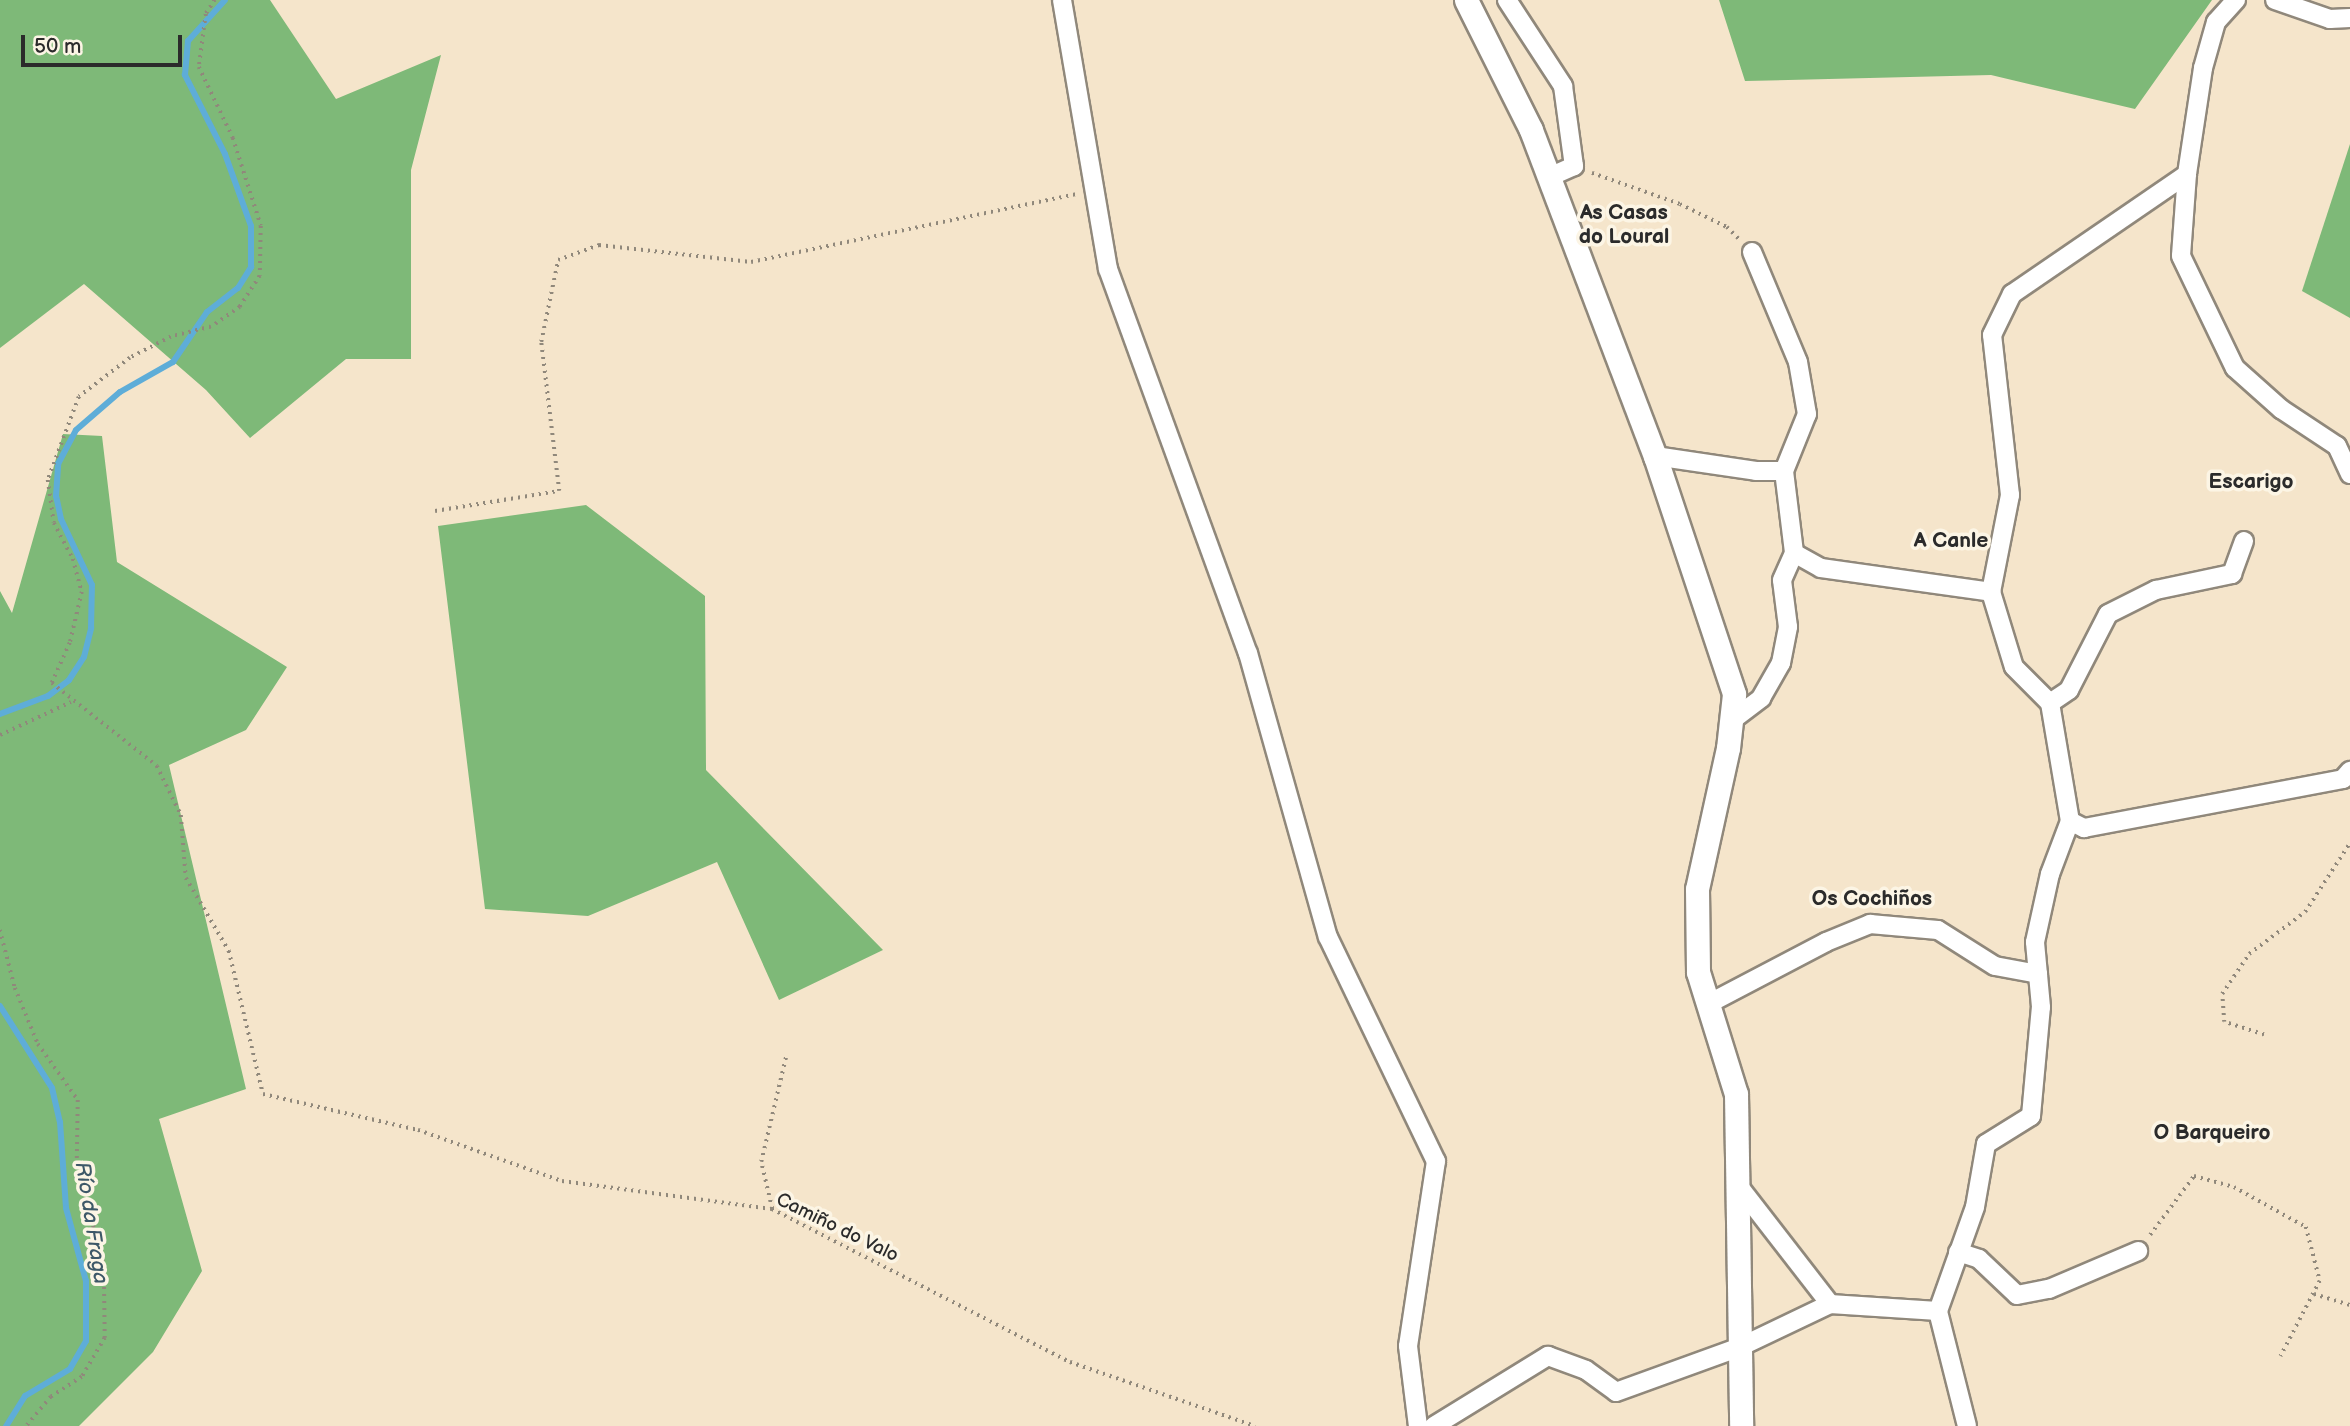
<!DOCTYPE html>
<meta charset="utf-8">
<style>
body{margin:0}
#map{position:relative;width:2350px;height:1426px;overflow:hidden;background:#f5e5cb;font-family:"Balsamiq Sans",sans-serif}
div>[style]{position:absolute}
.forest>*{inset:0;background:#7eb978}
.stream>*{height:6px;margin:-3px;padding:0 3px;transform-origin:3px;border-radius:3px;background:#5eadd8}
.path>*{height:3.5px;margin-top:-1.75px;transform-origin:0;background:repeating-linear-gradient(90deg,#90887b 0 2px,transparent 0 7px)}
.roads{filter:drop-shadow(2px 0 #90887b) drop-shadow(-2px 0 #90887b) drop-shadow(0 2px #90887b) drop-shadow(0 -2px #90887b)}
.minor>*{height:18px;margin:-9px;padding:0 9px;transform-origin:9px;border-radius:9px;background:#fff}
.tertiary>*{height:23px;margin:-11.5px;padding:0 11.5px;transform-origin:11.5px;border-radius:11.5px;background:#fff}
span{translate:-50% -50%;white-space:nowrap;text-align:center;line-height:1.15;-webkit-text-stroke:7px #fcf5e5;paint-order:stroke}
.street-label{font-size:19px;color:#2b2b2b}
.neighbourhood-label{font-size:21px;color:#2b2b2b;font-weight:700}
.water-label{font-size:21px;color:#3d5868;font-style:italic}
.scale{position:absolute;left:21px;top:35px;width:161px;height:32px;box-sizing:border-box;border:4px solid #2b2b2b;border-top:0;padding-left:9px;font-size:21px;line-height:24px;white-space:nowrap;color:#2b2b2b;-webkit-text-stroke:5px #fcf5e5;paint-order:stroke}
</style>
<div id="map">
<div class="forest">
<i style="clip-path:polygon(0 0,270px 0,336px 99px,441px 55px,411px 170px,411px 359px,346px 359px,250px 438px,206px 390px,84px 284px,0 348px)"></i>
<i style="clip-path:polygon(1719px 0,2212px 0,2135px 109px,1991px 75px,1745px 81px)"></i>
<i style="clip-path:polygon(2350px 144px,2350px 318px,2302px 291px)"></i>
<i style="clip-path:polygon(63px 434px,102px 436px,117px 562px,287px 667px,246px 730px,169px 765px,246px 1089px,159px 1119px,202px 1271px,153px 1352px,79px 1426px,0 1426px,0 591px,12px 613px)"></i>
<i style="clip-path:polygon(586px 505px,705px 596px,706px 770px,883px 950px,779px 1000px,717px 862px,588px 916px,485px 909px,438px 526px)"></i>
</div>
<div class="stream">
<i style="left:0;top:714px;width:51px;rotate:-20.6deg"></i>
<i style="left:48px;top:696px;width:26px;rotate:-37deg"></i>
<i style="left:69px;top:680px;width:27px;rotate:-57deg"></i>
<i style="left:84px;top:657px;width:30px;rotate:-76deg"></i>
<i style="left:91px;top:628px;width:43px;rotate:-88.7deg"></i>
<i style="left:92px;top:585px;width:73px;rotate:-115.2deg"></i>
<i style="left:61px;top:519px;width:24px;rotate:-102deg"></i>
<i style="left:56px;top:496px;width:32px;rotate:-86deg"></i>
<i style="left:58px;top:464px;width:38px;rotate:-62deg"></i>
<i style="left:76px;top:430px;width:58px;rotate:-40.8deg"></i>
<i style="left:120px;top:392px;width:61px;rotate:-29.5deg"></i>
<i style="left:173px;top:362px;width:60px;rotate:-55.8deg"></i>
<i style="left:207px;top:312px;width:39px;rotate:-38deg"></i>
<i style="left:238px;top:288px;width:25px;rotate:-58deg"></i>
<i style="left:251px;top:267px;width:41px;rotate:-90deg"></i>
<i style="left:251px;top:226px;width:77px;rotate:-109.9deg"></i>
<i style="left:225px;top:154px;width:89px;rotate:-116.9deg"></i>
<i style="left:185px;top:75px;width:34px;rotate:-85deg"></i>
<i style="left:188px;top:41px;width:55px;rotate:-47.9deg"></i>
<i style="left:0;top:1006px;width:97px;rotate:57.6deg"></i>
<i style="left:52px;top:1088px;width:35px;rotate:77deg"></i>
<i style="left:60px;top:1122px;width:86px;rotate:86deg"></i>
<i style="left:66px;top:1208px;width:76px;rotate:74.7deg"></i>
<i style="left:86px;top:1281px;width:60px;rotate:90deg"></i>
<i style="left:86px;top:1341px;width:32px;rotate:120deg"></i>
<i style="left:70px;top:1369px;width:52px;rotate:149deg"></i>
<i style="left:25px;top:1396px;width:36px;rotate:122deg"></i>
</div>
<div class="path">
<i style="left:215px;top:0;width:17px;rotate:123deg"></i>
<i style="left:206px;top:14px;width:53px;rotate:97.5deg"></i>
<i style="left:199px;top:67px;width:79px;rotate:64.4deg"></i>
<i style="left:233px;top:138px;width:92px;rotate:72.3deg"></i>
<i style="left:261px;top:226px;width:50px;rotate:91.1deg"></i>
<i style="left:260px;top:276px;width:37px;rotate:123deg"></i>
<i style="left:240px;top:307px;width:35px;rotate:145deg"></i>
<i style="left:211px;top:327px;width:41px;rotate:166deg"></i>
<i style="left:171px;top:337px;width:46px;rotate:152.9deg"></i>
<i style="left:130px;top:358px;width:64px;rotate:142.6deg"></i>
<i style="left:79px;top:397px;width:89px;rotate:110.5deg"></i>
<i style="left:48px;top:480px;width:43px;rotate:82.1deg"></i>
<i style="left:54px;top:523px;width:41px;rotate:62.2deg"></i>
<i style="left:73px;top:559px;width:34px;rotate:75deg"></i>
<i style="left:82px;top:592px;width:52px;rotate:103.2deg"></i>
<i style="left:70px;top:643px;width:44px;rotate:114.2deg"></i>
<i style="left:52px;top:683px;width:134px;rotate:38.3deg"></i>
<i style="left:157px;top:766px;width:55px;rotate:63.9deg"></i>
<i style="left:181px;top:815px;width:63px;rotate:85.5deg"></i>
<i style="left:186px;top:878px;width:85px;rotate:59.5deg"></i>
<i style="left:229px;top:951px;width:147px;rotate:76.6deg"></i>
<i style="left:263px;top:1094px;width:159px;rotate:13.1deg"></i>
<i style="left:418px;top:1130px;width:153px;rotate:19.5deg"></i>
<i style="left:562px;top:1181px;width:212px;rotate:7.6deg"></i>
<i style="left:772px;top:1209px;width:335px;rotate:27.2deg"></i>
<i style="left:1070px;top:1362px;width:196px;rotate:19.1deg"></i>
<i style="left:1592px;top:173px;width:93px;rotate:19.4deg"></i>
<i style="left:1680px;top:204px;width:52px;rotate:26.1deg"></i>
<i style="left:1727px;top:227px;width:18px;rotate:45deg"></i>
<i style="left:435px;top:511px;width:126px;rotate:-9.2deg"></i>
<i style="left:559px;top:491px;width:150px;rotate:-96.9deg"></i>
<i style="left:541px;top:342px;width:84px;rotate:-78.3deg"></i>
<i style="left:558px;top:260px;width:44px;rotate:-20.1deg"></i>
<i style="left:599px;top:245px;width:153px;rotate:6.4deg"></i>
<i style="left:751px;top:262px;width:332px;rotate:-11.8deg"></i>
<i style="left:0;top:735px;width:78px;rotate:-24.9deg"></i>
<i style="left:0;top:930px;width:60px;rotate:75.5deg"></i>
<i style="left:15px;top:988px;width:61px;rotate:67.7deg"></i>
<i style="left:38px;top:1044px;width:69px;rotate:54.5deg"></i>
<i style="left:78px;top:1100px;width:65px;rotate:90.9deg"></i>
<i style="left:77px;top:1165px;width:105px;rotate:75deg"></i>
<i style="left:104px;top:1266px;width:72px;rotate:89.2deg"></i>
<i style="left:105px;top:1338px;width:45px;rotate:120.5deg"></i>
<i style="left:82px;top:1377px;width:37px;rotate:147deg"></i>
<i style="left:51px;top:1397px;width:38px;rotate:130deg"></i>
<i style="left:2264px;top:1035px;width:42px;rotate:-162deg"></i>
<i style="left:2224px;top:1022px;width:28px;rotate:-94deg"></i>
<i style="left:2222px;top:994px;width:48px;rotate:-56deg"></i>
<i style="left:2249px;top:954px;width:70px;rotate:-36.9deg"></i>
<i style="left:2305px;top:912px;width:82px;rotate:-56.9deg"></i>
<i style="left:772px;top:1209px;width:48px;rotate:-103.2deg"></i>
<i style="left:761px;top:1162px;width:109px;rotate:-76.7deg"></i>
<i style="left:2150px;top:1235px;width:74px;rotate:-53.3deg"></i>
<i style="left:2194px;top:1176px;width:41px;rotate:15.4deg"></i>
<i style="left:2234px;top:1187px;width:82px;rotate:29.1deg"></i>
<i style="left:2306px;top:1227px;width:56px;rotate:75.5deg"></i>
<i style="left:2320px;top:1281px;width:85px;rotate:117.5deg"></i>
<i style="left:2314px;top:1294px;width:38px;rotate:17deg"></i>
</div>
<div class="roads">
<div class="minor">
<i style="left:1062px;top:0;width:273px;rotate:80.3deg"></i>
<i style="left:1108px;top:269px;width:409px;rotate:70deg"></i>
<i style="left:1248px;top:653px;width:295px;rotate:74.3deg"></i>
<i style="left:1328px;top:937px;width:249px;rotate:64.3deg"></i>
<i style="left:1436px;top:1161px;width:187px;rotate:98.6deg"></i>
<i style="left:1408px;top:1346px;width:81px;rotate:82.9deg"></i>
<i style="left:1507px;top:0;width:103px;rotate:56.9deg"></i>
<i style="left:1563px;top:86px;width:81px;rotate:82.2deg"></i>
<i style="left:1574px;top:166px;width:27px;rotate:156deg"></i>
<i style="left:2275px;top:0;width:58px;rotate:19.1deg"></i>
<i style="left:2330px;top:19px;width:20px;rotate:-3deg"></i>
<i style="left:2187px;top:174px;width:82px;rotate:94.2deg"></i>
<i style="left:2181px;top:256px;width:124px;rotate:64.3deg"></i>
<i style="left:2235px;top:368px;width:62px;rotate:41.7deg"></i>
<i style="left:2281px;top:409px;width:67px;rotate:33.5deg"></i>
<i style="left:2337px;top:446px;width:31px;rotate:65deg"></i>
<i style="left:1752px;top:252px;width:119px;rotate:67.3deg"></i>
<i style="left:1798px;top:362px;width:53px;rotate:80.2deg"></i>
<i style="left:1807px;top:414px;width:61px;rotate:112deg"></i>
<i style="left:1655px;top:456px;width:102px;rotate:8.4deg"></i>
<i style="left:1756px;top:471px;width:28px"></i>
<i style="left:1784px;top:471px;width:83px;rotate:83deg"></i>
<i style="left:1794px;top:553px;width:31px;rotate:29deg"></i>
<i style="left:1821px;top:568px;width:172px;rotate:8deg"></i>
<i style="left:1991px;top:592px;width:78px;rotate:73deg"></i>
<i style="left:2014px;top:667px;width:51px;rotate:45deg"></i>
<i style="left:2050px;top:703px;width:120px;rotate:80.4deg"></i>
<i style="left:2070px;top:821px;width:16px;rotate:27deg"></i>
<i style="left:2084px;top:828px;width:264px;rotate:-10.7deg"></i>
<i style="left:2343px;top:779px;width:11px;rotate:-49deg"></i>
<i style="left:1991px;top:592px;width:99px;rotate:-78.9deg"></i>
<i style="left:2010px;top:495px;width:161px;rotate:-96.4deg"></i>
<i style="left:1992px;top:335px;width:46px;rotate:-64deg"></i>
<i style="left:2012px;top:294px;width:212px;rotate:-34.4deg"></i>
<i style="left:2187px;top:174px;width:107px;rotate:-81.4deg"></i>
<i style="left:2203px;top:68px;width:48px;rotate:-74.2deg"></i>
<i style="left:2216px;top:22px;width:30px;rotate:-48deg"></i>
<i style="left:2050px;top:703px;width:23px;rotate:-34deg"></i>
<i style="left:2069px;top:690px;width:85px;rotate:-62.8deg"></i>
<i style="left:2108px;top:614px;width:54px;rotate:-26.6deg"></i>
<i style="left:2156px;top:590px;width:78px;rotate:-11.9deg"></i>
<i style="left:2232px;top:574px;width:35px;rotate:-70deg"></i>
<i style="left:1731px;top:721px;width:38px;rotate:-37deg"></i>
<i style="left:1761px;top:698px;width:40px;rotate:-60.3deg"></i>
<i style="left:1781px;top:663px;width:37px;rotate:-79deg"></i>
<i style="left:1788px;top:627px;width:47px;rotate:-97.3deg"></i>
<i style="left:1782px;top:580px;width:30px;rotate:-66deg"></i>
<i style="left:1708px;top:1004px;width:133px;rotate:-27.7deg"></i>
<i style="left:1826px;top:942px;width:48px;rotate:-22.2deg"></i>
<i style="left:1870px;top:924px;width:68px;rotate:5deg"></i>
<i style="left:1938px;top:930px;width:67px;rotate:32.3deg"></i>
<i style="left:1995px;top:966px;width:44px;rotate:10.5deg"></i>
<i style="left:1737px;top:1184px;width:152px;rotate:52.2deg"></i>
<i style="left:1958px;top:1252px;width:22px;rotate:18deg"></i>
<i style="left:1979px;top:1259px;width:52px;rotate:43.5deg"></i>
<i style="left:2017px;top:1295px;width:33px;rotate:-11deg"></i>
<i style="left:2049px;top:1289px;width:97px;rotate:-23.1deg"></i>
<i style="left:1434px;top:1426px;width:134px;rotate:-31.6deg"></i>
<i style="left:1548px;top:1356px;width:40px;rotate:20.2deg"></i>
<i style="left:1586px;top:1370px;width:37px;rotate:36deg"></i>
<i style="left:1616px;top:1392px;width:132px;rotate:-19.9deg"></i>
<i style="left:1740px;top:1347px;width:100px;rotate:-25.5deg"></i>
<i style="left:1830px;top:1304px;width:108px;rotate:3.7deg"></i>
<i style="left:1967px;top:1426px;width:119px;rotate:-104.2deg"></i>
<i style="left:1938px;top:1311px;width:110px;rotate:-70.4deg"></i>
<i style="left:1975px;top:1207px;width:64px;rotate:-80.1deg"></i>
<i style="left:1986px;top:1144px;width:53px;rotate:-31.9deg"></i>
<i style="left:2031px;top:1116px;width:109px;rotate:-84.8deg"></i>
<i style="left:2041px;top:1007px;width:65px;rotate:-95.3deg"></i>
<i style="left:2035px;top:942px;width:70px;rotate:-77.6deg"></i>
<i style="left:2050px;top:874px;width:57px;rotate:-69.3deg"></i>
</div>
<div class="tertiary">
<i style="left:1466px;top:0;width:145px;rotate:63.4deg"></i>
<i style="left:1531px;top:130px;width:349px;rotate:69.2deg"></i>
<i style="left:1655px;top:456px;width:251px;rotate:71.6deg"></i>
<i style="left:1734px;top:694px;width:54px;rotate:96.3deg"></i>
<i style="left:1728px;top:748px;width:144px;rotate:102.4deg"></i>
<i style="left:1697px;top:889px;width:83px;rotate:89.3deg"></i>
<i style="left:1698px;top:972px;width:128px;rotate:72.7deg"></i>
<i style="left:1736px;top:1094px;width:332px;rotate:89.1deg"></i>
</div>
</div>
<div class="street-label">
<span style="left:837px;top:1228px;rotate:26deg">Camiño do Valo</span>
</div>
<div class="neighbourhood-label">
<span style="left:1624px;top:225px">As Casas<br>do Loural</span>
<span style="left:2251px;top:482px">Escarigo</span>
<span style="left:1951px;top:541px">A Canle</span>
<span style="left:1872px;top:899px">Os Cochiños</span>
<span style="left:2212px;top:1133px">O Barqueiro</span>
</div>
<div class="water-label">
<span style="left:91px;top:1223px;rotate:81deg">Río da Fraga</span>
</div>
<div class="scale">50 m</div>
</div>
